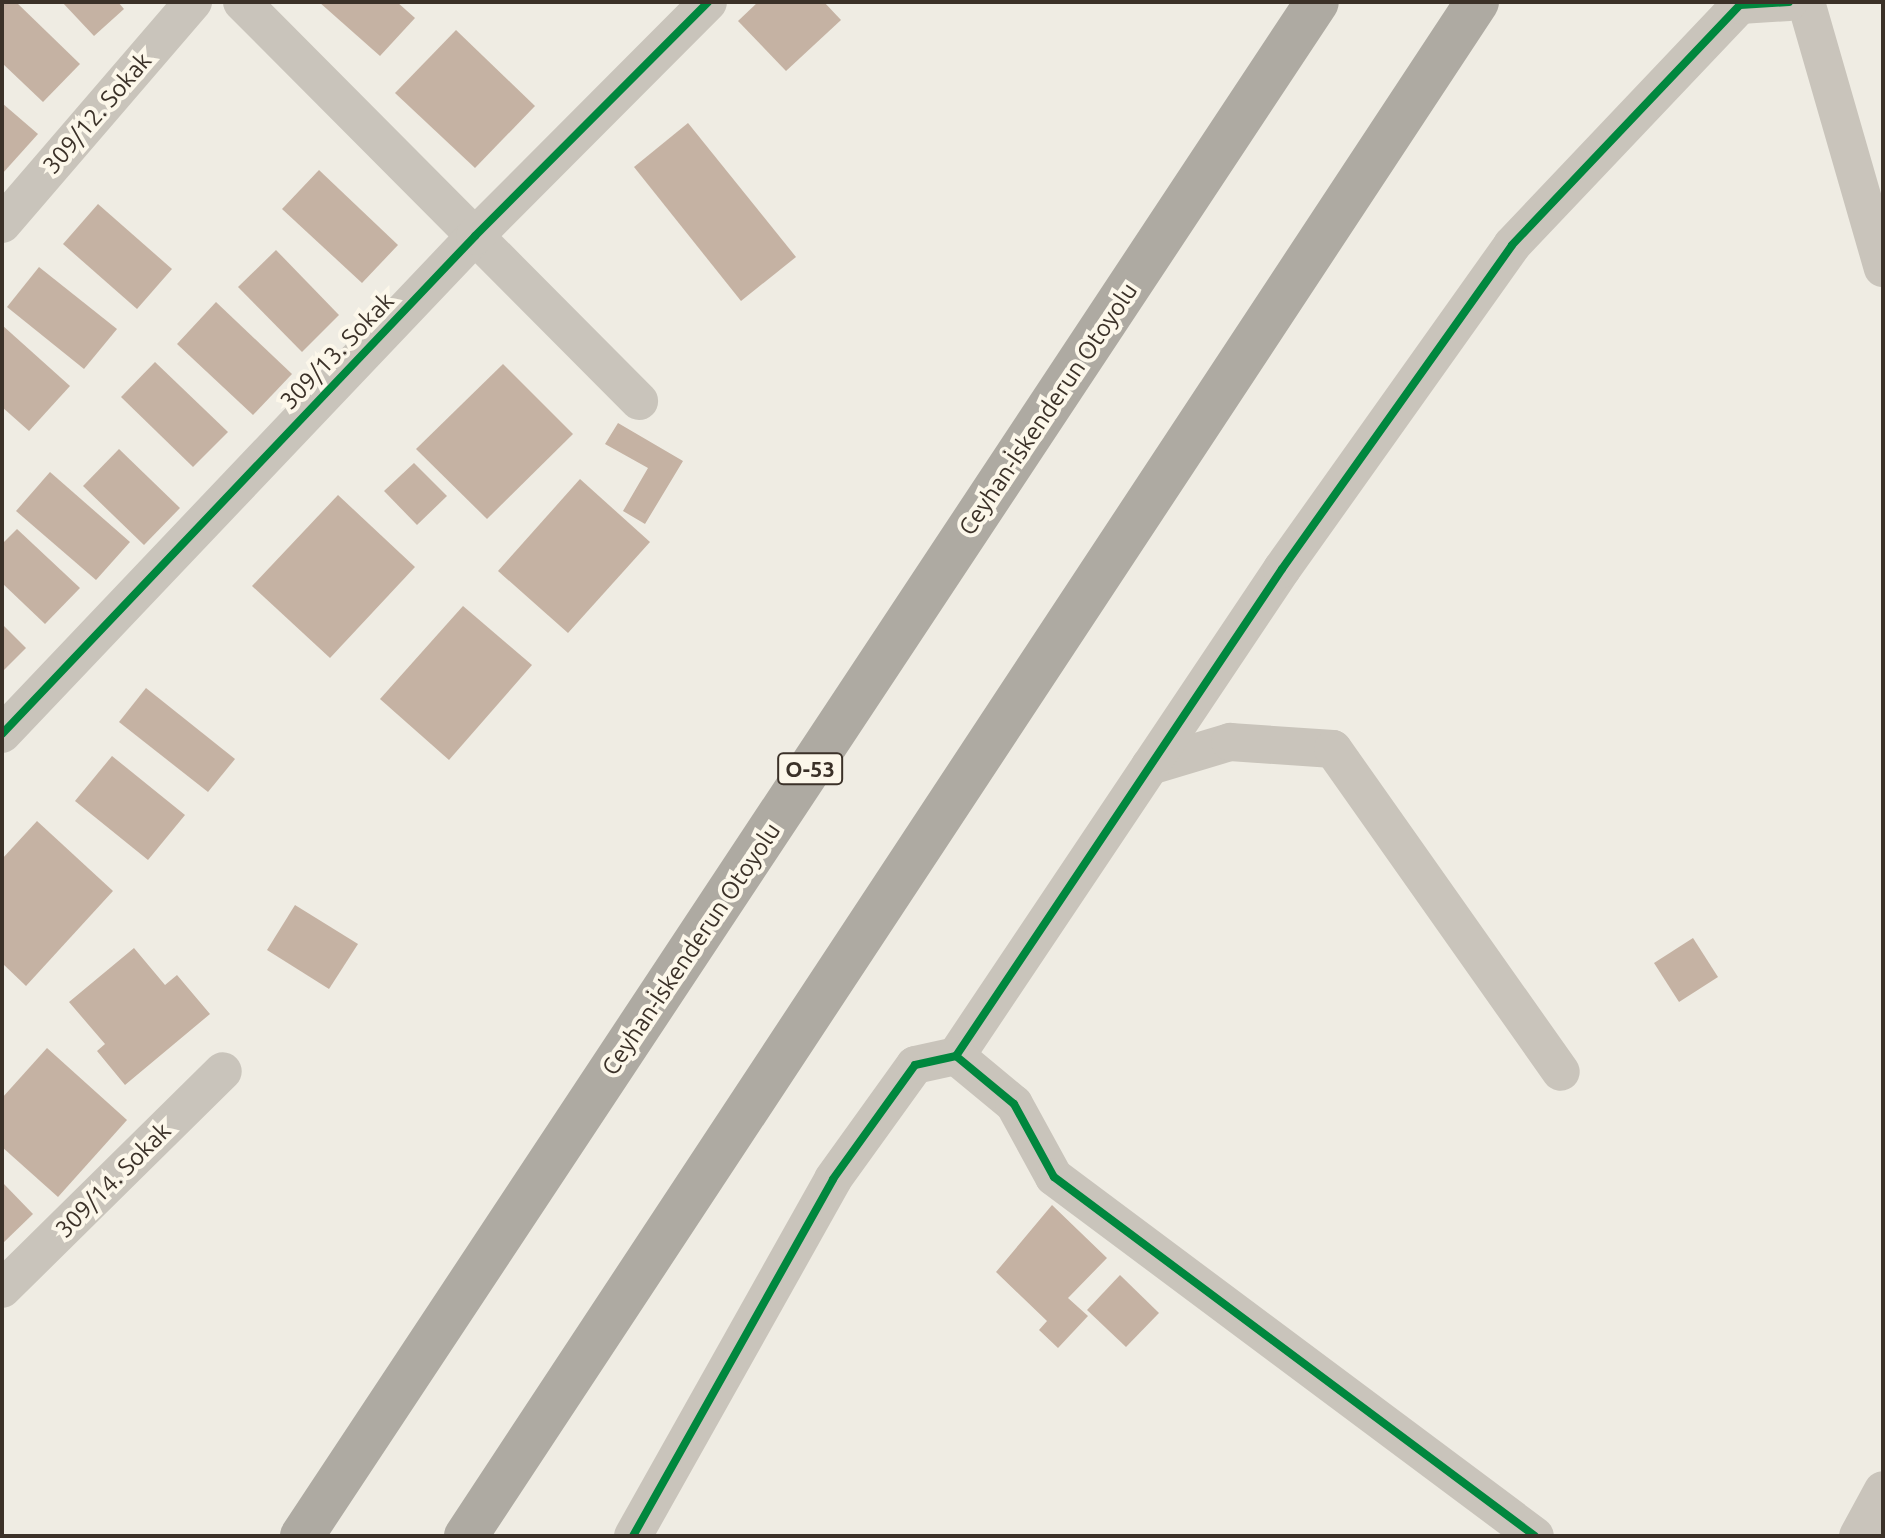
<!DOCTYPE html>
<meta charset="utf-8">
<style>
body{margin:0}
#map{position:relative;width:1885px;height:1538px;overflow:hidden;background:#efece3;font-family:Ubuntu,sans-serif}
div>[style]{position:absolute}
.building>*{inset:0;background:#c5b2a3}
.minor>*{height:38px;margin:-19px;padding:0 19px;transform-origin:19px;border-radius:19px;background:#c9c4bb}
.highway>*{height:44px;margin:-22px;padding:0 22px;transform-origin:22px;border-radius:22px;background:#aeaaa2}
.cycleway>*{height:8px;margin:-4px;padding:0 4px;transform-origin:4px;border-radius:4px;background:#00873e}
span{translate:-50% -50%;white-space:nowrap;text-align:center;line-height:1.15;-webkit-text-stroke:8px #fcf7ea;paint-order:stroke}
.shield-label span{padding:2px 6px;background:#fcf7ea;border:2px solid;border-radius:6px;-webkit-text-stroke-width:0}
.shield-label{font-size:22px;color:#3b3128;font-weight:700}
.street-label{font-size:24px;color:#3b3128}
.frame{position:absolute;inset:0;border:4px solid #3b3128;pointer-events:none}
</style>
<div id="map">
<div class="building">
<i style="clip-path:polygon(2px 2px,16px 2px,80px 64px,43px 102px,2px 63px)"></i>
<i style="clip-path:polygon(62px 2px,118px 2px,124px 9px,94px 36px)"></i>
<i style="clip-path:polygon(319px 2px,397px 2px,415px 18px,380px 56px)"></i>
<i style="clip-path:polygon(758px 2px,824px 2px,841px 20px,786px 71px,738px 21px)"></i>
<i style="clip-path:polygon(456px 30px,535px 106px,475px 168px,395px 93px)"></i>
<i style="clip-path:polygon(2px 103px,38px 134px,2px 174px)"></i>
<i style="clip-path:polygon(688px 123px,796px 257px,741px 301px,634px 167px)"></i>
<i style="clip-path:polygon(319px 170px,398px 245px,362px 283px,282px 209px)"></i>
<i style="clip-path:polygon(98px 204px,172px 269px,137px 309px,63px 244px)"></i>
<i style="clip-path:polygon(276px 250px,339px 315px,302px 352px,238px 287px)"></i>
<i style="clip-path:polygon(39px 267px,117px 329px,84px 369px,7px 307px)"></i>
<i style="clip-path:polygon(216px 302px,292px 374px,253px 415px,177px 344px)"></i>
<i style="clip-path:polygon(2px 325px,70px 386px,29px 431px,2px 407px)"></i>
<i style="clip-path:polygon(155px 362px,228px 432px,193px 467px,121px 397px)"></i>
<i style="clip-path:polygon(503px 364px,573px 434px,487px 519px,416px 449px)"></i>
<i style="clip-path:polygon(618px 423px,683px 461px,645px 524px,623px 511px,648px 468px,605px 444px)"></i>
<i style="clip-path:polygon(119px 449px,180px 508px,144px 545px,83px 486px)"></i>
<i style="clip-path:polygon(414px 463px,447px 496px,417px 525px,384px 491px)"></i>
<i style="clip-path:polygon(50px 472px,130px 542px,96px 580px,16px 511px)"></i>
<i style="clip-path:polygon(580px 479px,650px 542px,568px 633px,498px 571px)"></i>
<i style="clip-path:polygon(338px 495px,415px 567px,330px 658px,252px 586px)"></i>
<i style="clip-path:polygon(17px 529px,80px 588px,45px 624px,2px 583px,2px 544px)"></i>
<i style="clip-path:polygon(463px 606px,532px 665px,449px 760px,380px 699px)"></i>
<i style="clip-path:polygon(2px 624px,26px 648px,2px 672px)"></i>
<i style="clip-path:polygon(146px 688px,235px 759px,208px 792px,119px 722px)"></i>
<i style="clip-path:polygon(112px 756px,185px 815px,148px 860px,75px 801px)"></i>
<i style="clip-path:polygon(37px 821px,113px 891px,26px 986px,2px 963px,2px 859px)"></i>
<i style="clip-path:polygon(295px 905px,358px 944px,329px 989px,267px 950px)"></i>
<i style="clip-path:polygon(1693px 938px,1718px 977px,1679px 1002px,1654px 963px)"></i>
<i style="clip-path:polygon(134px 948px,165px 985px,177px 975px,210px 1014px,125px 1085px,97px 1051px,105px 1044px,69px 1002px)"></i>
<i style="clip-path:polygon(47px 1048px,127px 1120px,58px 1197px,2px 1147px,2px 1098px)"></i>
<i style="clip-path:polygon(2px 1182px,33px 1214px,2px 1244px)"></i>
<i style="clip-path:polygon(1052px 1205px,1107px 1258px,1068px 1298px,1088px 1316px,1058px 1348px,1039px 1330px,1047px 1321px,996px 1272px)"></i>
<i style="clip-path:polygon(1120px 1275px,1159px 1313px,1126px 1347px,1087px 1310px)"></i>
</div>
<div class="minor">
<i style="left:242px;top:2px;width:563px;rotate:45.14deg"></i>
<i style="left:1806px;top:2px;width:277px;rotate:73.9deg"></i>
<i style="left:2px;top:224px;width:293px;rotate:-49.3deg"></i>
<i style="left:2px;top:734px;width:687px;rotate:-46.47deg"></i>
<i style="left:475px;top:236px;width:330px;rotate:-45.1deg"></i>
<i style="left:1150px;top:766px;width:84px;rotate:-16.7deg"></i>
<i style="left:1230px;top:742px;width:103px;rotate:3.9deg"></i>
<i style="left:1333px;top:749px;width:395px;rotate:54.8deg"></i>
<i style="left:956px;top:1056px;width:586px;rotate:-56.2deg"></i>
<i style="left:1282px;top:569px;width:397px;rotate:-54.6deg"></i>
<i style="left:1512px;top:245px;width:331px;rotate:-46.5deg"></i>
<i style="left:1740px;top:5px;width:49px;rotate:-3.5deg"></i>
<i style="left:2px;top:1289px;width:310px;rotate:-44.6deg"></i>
<i style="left:633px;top:1536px;width:409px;rotate:-60.7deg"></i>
<i style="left:833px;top:1179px;width:140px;rotate:-54.3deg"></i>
<i style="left:915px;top:1065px;width:42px;rotate:-12.4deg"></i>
<i style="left:956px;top:1056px;width:75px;rotate:39.6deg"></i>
<i style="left:1014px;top:1104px;width:83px;rotate:61.3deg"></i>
<i style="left:1054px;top:1177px;width:600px;rotate:36.74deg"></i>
<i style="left:1858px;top:1536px;width:52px;rotate:-61.5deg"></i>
</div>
<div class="highway">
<i style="left:302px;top:1536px;width:1839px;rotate:-56.51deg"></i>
<i style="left:466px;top:1536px;width:1837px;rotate:-56.61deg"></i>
</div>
<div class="cycleway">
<i style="left:2px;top:734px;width:687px;rotate:-46.47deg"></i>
<i style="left:475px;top:236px;width:330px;rotate:-45.1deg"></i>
<i style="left:956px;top:1056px;width:586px;rotate:-56.2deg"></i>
<i style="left:1282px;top:569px;width:397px;rotate:-54.6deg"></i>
<i style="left:1512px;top:245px;width:331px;rotate:-46.5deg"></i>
<i style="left:1740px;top:5px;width:49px;rotate:-3.5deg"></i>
<i style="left:633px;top:1536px;width:409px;rotate:-60.7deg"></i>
<i style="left:833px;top:1179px;width:140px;rotate:-54.3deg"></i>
<i style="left:915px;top:1065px;width:42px;rotate:-12.4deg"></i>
<i style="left:956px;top:1056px;width:75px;rotate:39.6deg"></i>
<i style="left:1014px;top:1104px;width:83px;rotate:61.3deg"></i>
<i style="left:1054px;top:1177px;width:600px;rotate:36.74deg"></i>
</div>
<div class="shield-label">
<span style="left:810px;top:769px">O-53</span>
</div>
<div class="street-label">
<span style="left:97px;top:113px;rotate:-49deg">309/12. Sokak</span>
<span style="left:337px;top:351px;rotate:-46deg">309/13. Sokak</span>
<span style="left:1048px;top:409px;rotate:-56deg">Ceyhan-İskenderun Otoyolu</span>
<span style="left:691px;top:949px;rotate:-56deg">Ceyhan-İskenderun Otoyolu</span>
<span style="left:113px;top:1180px;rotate:-45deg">309/14. Sokak</span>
</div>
<div class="frame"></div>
</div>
